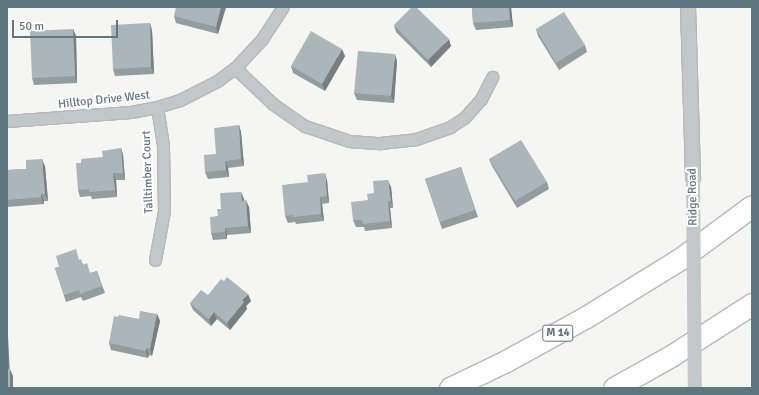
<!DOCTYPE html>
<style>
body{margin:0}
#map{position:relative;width:759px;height:395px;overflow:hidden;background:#f5f5f1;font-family:Signika,sans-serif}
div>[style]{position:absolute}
.roads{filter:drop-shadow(1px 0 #b4b9bb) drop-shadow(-1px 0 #b4b9bb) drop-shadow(0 1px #b4b9bb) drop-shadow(0 -1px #b4b9bb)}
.minor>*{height:11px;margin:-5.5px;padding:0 5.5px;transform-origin:5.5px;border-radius:5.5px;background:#c2c7ca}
.tertiary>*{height:14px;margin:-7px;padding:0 7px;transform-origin:7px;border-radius:7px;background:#c2c7ca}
.motorway>*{height:21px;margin:-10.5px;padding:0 10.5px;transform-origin:10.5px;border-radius:10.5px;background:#fff}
.tertiary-bridge>*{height:14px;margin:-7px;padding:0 7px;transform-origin:7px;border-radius:7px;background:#c2c7ca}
.wall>*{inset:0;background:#929d9f}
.shaded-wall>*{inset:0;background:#777f82}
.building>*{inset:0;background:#aab6b9}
span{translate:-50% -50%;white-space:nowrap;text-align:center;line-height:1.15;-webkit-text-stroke:4px #fff;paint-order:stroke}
.shield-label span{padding:1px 3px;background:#fff;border:1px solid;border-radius:3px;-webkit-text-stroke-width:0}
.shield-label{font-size:11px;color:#5d767f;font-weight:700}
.street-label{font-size:12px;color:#5d767f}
.frame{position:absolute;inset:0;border:8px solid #5d767f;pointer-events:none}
.scale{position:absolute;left:12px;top:20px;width:106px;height:18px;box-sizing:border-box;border:2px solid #5d767f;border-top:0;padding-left:5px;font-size:12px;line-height:14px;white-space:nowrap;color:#5d767f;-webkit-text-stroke:3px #fff;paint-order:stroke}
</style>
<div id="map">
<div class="roads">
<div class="minor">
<i style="left:235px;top:68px;width:52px;rotate:43.5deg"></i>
<i style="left:273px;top:104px;width:39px;rotate:35deg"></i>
<i style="left:305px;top:126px;width:46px;rotate:18.8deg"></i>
<i style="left:349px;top:141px;width:31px;rotate:4deg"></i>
<i style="left:380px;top:143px;width:36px;rotate:-6deg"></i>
<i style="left:416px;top:139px;width:36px;rotate:-19deg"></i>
<i style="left:450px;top:127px;width:17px;rotate:-33deg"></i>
<i style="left:464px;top:118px;width:25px;rotate:-48deg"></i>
<i style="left:481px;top:99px;width:25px;rotate:-63deg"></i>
<i style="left:7px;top:121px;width:124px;rotate:-4.2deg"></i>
<i style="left:131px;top:112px;width:26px;rotate:-11deg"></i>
<i style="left:157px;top:107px;width:24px;rotate:-17deg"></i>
<i style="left:180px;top:100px;width:42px;rotate:-27.2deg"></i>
<i style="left:217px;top:81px;width:22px;rotate:-36deg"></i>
<i style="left:235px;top:68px;width:40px;rotate:-47deg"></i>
<i style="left:262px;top:39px;width:38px;rotate:-57deg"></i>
<i style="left:155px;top:260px;width:50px;rotate:-79.6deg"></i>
<i style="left:164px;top:211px;width:66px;rotate:-90.9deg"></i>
<i style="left:163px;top:145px;width:38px;rotate:-99deg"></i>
</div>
<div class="tertiary">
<i style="left:688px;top:7px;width:171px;rotate:88.3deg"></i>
</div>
<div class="motorway">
<i style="left:450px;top:388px;width:62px;rotate:-25.7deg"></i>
<i style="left:506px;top:361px;width:91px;rotate:-28.8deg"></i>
<i style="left:586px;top:317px;width:110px;rotate:-31.7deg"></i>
<i style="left:680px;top:259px;width:89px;rotate:-36.4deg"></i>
<i style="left:614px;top:388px;width:65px;rotate:-29.3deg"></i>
<i style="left:671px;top:356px;width:96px;rotate:-32.7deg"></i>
</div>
</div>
<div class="tertiary-bridge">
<i style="left:693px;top:178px;width:210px;rotate:89.5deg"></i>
</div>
<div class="wall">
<i style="clip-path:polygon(226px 7px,218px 34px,176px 23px,174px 16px)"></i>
<i style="clip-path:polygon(472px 7px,511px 7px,513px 27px,476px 30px,473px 23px)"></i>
<i style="clip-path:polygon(394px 25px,451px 46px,431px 67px,396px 32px)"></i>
<i style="clip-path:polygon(73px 29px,76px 36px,77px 83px,34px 85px,32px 78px)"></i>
<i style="clip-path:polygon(536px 29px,585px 45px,587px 52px,559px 70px,538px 36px)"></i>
<i style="clip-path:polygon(152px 30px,154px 74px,115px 76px,113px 69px)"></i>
<i style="clip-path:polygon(345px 56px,325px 91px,293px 73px,291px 66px)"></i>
<i style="clip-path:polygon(397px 61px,394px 103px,357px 100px,354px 93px)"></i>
<i style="clip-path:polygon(239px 125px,241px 132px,244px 166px,228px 168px,229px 177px,208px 179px,205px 172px,216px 154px)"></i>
<i style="clip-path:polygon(121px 148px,123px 155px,125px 180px,116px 180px,117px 197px,92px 199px,91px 196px,80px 197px,78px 190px,81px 163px,103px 157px)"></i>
<i style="clip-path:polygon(489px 159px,547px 182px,549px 189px,517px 208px,492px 166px)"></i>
<i style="clip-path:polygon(45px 166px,48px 201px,44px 201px,44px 204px,7px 207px,7px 170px,26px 169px)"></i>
<i style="clip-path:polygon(461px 167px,478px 217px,442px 229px,425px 179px)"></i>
<i style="clip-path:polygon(327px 180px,329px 203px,322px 204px,324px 221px,296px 224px,295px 222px,288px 223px,285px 216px)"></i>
<i style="clip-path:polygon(391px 187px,393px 208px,390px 208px,392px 228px,365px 231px,364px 227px,356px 227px,353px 220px,368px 200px,374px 193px)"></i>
<i style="clip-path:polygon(241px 192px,244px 201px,249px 207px,251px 233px,227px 235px,227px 239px,213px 240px,211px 233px,221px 209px)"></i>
<i style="clip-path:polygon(80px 260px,90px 273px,97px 271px,105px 293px,83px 301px,81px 297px,66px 302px,55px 268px)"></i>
<i style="clip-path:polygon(208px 295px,251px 301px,246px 306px,247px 309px,230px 330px,217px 319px,211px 326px,193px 310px,190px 303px)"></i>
<i style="clip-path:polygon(157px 314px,160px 321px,152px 356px,149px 355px,148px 358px,111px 350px,109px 343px,118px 317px,139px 319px)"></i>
</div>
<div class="shaded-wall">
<i style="clip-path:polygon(221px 7px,226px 7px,218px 34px,216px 27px)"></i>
<i style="clip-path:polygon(509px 7px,511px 7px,513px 27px,510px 20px)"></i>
<i style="clip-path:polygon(150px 23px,152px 30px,154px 74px,151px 67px)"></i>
<i style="clip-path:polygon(73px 29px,76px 36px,77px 83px,75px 76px)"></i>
<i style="clip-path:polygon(449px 39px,451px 46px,431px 67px,428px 60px)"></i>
<i style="clip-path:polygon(342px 49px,345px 56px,325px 91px,322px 84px)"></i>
<i style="clip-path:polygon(395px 54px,397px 61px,394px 103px,391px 96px)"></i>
<i style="clip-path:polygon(239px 125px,241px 132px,244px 166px,241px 159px)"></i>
<i style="clip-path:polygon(121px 148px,123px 155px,125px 180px,123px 173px)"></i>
<i style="clip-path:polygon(42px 159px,45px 166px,48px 201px,45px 194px)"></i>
<i style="clip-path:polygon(225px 161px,228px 168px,229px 177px,226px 170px)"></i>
<i style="clip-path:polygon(113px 173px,116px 180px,117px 197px,115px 190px)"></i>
<i style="clip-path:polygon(325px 173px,327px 180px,329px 203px,327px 196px)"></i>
<i style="clip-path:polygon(388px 180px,391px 187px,393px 208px,391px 201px)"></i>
<i style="clip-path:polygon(241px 192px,244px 199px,245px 208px,242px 201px)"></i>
<i style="clip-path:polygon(41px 194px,44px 201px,44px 204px,41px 197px)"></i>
<i style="clip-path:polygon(320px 197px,322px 204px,324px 221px,321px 214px)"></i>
<i style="clip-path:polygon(246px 200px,249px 207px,251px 233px,248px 226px)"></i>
<i style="clip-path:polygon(388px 201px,390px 208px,392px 228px,390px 221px)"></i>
<i style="clip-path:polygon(225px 228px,227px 235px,227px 239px,225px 232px)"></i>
<i style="clip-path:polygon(248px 294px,251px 301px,246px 306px,247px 309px,230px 330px,227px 323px,242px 300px)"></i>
<i style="clip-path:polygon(214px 312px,217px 319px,211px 326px,209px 319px)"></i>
<i style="clip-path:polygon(157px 314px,160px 321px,152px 356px,150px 349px)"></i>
<i style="clip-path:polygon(7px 316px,10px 376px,7px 369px)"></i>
<i style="clip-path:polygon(146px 348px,149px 355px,148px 358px,146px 351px)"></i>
<i style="clip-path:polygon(10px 369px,13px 376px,13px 388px,10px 388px)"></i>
</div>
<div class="building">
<i style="clip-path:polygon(176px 7px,221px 7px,216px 27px,174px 16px)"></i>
<i style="clip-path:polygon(412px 7px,416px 7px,449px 39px,428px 60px,394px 25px)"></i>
<i style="clip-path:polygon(472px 7px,509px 7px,510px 20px,473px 23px)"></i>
<i style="clip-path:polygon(564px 12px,585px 45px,556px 63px,536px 29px)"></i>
<i style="clip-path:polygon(150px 23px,151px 67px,113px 69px,111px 25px)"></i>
<i style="clip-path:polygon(73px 29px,75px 76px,32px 78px,30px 31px)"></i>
<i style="clip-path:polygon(311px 31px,342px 49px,322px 84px,291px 66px)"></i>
<i style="clip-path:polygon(358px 51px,395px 54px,391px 96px,354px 93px)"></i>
<i style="clip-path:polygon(239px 125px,241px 159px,225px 161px,226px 170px,205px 172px,204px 155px,216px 154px,214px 128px)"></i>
<i style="clip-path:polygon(521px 140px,547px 182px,515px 201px,489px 159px)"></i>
<i style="clip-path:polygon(121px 148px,123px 173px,113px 173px,115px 190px,89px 192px,89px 189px,78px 190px,76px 163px,81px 163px,81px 159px,103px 157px,102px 151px)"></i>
<i style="clip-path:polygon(42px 159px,45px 194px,41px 194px,41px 197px,7px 200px,7px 170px,26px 169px,26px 160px)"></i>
<i style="clip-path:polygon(461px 167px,475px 210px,440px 222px,425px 179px)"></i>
<i style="clip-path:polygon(325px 173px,327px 196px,320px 197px,321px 214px,294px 217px,293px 215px,285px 216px,282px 185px,308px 182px,307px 175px)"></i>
<i style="clip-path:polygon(388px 180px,391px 201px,388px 201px,390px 221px,363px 224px,362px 220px,353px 220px,351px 202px,368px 200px,367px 194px,374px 193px,373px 181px)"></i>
<i style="clip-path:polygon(241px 192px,242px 201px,246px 200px,248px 226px,225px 228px,225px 232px,211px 233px,210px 217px,218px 216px,217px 209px,221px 209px,220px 193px)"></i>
<i style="clip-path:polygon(76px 249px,79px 260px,81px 259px,83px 265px,87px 263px,90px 273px,97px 271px,102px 286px,80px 294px,79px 290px,64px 295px,55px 268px,59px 267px,56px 256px)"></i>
<i style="clip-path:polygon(227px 277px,248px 294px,242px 300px,244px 302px,227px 323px,214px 312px,209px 319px,190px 303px,201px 290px,208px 295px,221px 279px,224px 281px)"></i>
<i style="clip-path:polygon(140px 311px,157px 314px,150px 349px,146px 348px,146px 351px,109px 343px,114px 316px,118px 317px,119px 315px,139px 319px)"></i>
<i style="clip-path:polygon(7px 361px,7px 369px,10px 369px,10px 388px,7px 388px)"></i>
</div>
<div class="shield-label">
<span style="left:558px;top:333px">M 14</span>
</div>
<div class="street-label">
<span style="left:104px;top:100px;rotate:-6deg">Hilltop Drive West</span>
<span style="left:148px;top:172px;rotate:-92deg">Talltimber Court</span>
<span style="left:693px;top:197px;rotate:-91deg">Ridge Road</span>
</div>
<div class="frame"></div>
<div class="scale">50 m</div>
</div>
